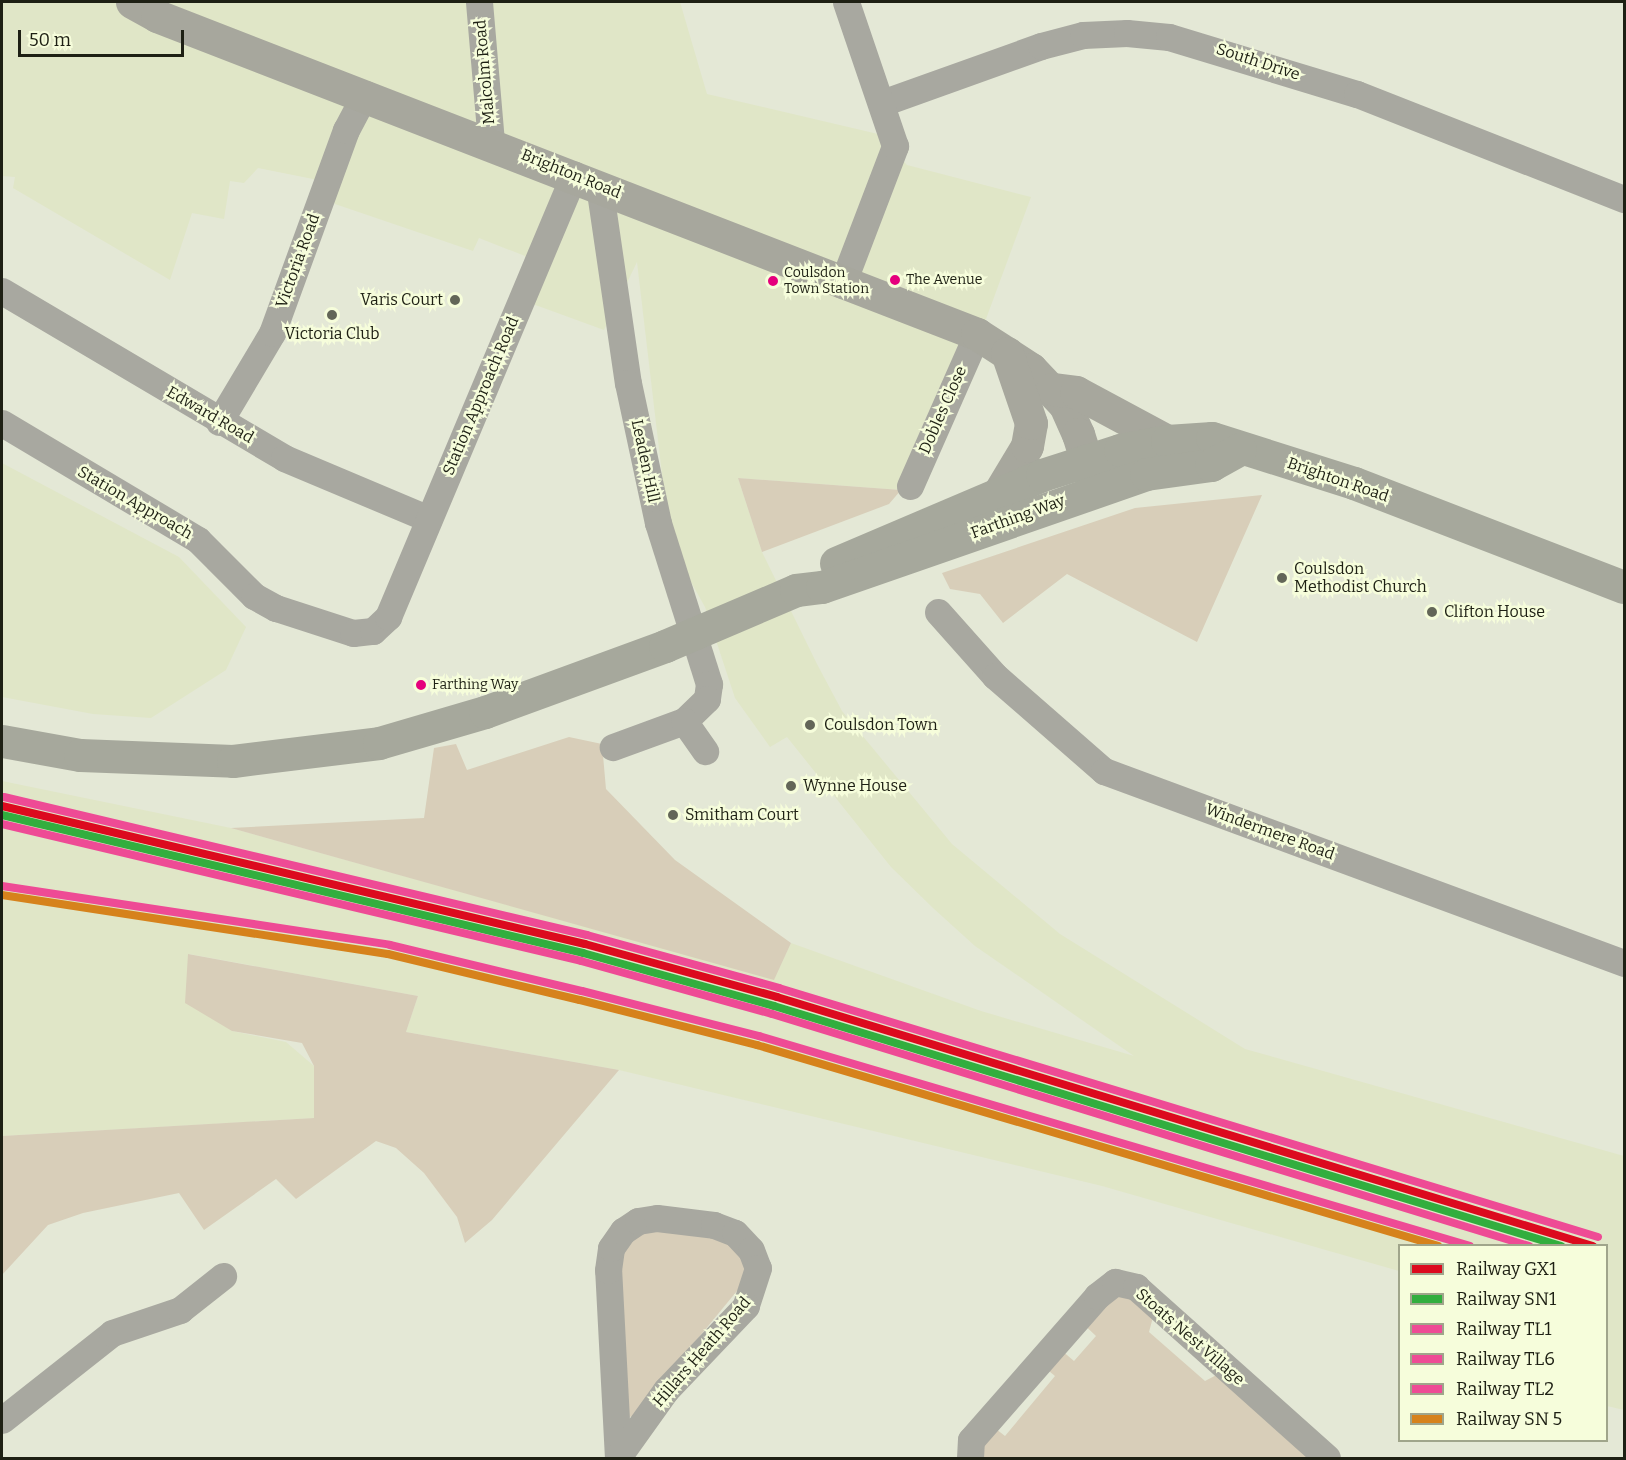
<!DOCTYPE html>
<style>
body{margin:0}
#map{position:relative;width:1626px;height:1460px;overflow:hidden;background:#e4e8d6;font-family:Bitter,serif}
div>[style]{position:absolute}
.built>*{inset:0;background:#e0e6c7}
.green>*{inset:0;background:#d8ceb9}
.minor>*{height:27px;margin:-13.5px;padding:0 13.5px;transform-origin:13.5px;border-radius:13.5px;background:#a8a8a0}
.secondary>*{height:33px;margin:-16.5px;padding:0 16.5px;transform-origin:16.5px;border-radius:16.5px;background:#a7a79d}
.trunk>*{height:33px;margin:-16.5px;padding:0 16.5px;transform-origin:16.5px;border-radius:16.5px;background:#a6a89c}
.rail-1>*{height:8px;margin:-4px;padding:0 4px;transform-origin:4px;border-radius:4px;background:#dc0a1e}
.rail-2>*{height:8px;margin:-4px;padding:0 4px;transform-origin:4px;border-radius:4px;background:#32ae3e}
.rail-3>*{height:8px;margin:-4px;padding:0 4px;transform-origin:4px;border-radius:4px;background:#ee4b95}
.rail-4>*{height:8px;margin:-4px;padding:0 4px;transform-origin:4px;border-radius:4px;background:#ee4b95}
.rail-5>*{height:8px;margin:-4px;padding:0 4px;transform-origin:4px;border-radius:4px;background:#ee4b95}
.rail-6>*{height:8px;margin:-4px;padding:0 4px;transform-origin:4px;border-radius:4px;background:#d6821c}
.dots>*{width:16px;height:16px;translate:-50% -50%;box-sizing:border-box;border:3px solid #f6fddb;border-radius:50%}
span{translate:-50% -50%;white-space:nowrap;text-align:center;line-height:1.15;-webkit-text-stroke:5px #f6fddb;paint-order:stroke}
.bus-label{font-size:14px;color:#1e2014}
.left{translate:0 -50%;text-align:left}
.street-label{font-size:16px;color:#1e2014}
.poi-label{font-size:16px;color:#1e2014}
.right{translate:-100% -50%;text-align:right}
.frame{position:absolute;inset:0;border:3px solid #1e2014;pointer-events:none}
.legend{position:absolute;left:1398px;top:1244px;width:210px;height:198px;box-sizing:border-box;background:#f6fddb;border:2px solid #a0a58b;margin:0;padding:8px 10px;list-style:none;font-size:18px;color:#1e2014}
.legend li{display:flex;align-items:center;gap:12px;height:30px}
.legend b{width:30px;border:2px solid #a0a58b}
.scale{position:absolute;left:18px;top:30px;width:166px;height:27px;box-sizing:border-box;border:3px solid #1e2014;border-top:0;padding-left:8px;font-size:18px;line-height:21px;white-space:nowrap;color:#1e2014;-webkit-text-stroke:4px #f6fddb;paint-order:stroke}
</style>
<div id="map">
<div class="built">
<i style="clip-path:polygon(2px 2px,680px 2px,707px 94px,878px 134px,907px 165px,1031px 197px,924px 487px,901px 490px,738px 478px,762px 552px,817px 664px,842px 711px,952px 844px,1060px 934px,1245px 1049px,1624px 1156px,1624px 1410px,1607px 1406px,1606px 1246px,1400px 1246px,1399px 1271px,1102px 1186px,619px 1070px,406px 1032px,418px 996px,189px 954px,232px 1031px,286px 1042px,314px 1066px,315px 1118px,2px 1136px,2px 781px,231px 828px,774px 979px,791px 943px,981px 1011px,1134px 1056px,975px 946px,933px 908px,891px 867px,787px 737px,770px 747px,735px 698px,705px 607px,686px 573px,668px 525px,637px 262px,604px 330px,530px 303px,525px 256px,479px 238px,473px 251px,335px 204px,313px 179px,258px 168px,244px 183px,230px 181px,224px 219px,192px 213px,170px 280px,13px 188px,15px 177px,2px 176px)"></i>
<i style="clip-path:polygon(2px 463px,179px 557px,246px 627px,226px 670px,151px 718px,93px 714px,2px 697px)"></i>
</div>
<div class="green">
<i style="clip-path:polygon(738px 478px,901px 490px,889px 504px,762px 552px)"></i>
<i style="clip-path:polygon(1262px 495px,1197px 642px,1067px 574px,1003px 623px,980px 594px,950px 589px,942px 573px,1135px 508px)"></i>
<i style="clip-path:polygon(569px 737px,602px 744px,606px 789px,675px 860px,791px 943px,774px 980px,231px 828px,424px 818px,434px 748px,456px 744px,467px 770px)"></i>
<i style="clip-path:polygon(188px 954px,418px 996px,406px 1032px,619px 1070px,492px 1220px,465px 1243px,457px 1217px,424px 1173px,396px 1148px,376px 1141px,296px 1199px,276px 1179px,204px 1230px,179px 1193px,83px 1213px,48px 1225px,2px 1275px,2px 1136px,314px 1118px,314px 1066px,302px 1043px,232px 1031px,185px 1003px)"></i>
<i style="clip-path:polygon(657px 1226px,729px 1242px,742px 1253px,746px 1280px,634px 1416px,629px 1417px,623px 1412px,621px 1257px,626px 1243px)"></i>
<i style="clip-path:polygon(1115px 1282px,1156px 1306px,1149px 1332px,1205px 1381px,1228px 1369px,1327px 1458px,970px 1458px,987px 1422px,1005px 1436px,1055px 1376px,1038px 1362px,1054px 1344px,1074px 1361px,1096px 1336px,1077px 1318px)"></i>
</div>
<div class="minor">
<i style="left:479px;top:2px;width:142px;rotate:85.1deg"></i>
<i style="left:882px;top:103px;width:169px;rotate:-19.7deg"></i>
<i style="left:1041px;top:46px;width:43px;rotate:-14.7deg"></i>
<i style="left:1083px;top:35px;width:44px;rotate:-2.6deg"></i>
<i style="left:1127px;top:33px;width:42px;rotate:5.4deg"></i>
<i style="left:1169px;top:37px;width:196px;rotate:16.9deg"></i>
<i style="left:1357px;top:94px;width:287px;rotate:21.5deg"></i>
<i style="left:599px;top:185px;width:200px;rotate:81.7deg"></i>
<i style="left:628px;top:383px;width:143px;rotate:77.9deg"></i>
<i style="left:658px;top:523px;width:169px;rotate:72.4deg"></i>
<i style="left:709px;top:684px;width:15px;rotate:98deg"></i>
<i style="left:707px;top:699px;width:32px;rotate:136deg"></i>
<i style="left:684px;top:721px;width:76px;rotate:159.9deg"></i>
<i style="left:842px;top:285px;width:149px;rotate:-69.1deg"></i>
<i style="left:895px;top:146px;width:152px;rotate:-108.8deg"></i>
<i style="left:2px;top:291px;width:328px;rotate:30.6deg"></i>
<i style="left:284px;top:458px;width:157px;rotate:22.8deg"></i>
<i style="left:219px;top:422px;width:104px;rotate:-59.2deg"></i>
<i style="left:272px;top:333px;width:216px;rotate:-70deg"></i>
<i style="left:346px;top:130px;width:41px;rotate:-62.2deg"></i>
<i style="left:2px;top:423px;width:228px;rotate:30.8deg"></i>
<i style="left:198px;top:540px;width:79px;rotate:45deg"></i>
<i style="left:254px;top:596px;width:25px;rotate:29deg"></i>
<i style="left:276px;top:608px;width:81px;rotate:18deg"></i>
<i style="left:353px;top:633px;width:20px;rotate:-6deg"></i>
<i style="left:373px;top:631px;width:21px;rotate:-43deg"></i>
<i style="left:388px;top:617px;width:480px;rotate:-67.2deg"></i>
<i style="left:910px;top:486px;width:166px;rotate:-66.2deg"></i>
<i style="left:938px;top:612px;width:86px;rotate:48.3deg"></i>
<i style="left:995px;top:676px;width:145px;rotate:41.1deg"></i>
<i style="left:1104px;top:771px;width:554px;rotate:20.27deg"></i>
<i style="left:684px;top:721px;width:37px;rotate:55deg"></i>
<i style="left:2px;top:1420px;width:140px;rotate:-38.3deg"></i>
<i style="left:112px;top:1333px;width:72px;rotate:-18.7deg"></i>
<i style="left:180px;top:1310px;width:55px;rotate:-38.3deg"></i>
<i style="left:618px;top:1458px;width:188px;rotate:-93deg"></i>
<i style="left:608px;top:1270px;width:22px;rotate:-82deg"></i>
<i style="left:611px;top:1248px;width:21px;rotate:-55deg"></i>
<i style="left:623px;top:1231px;width:18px;rotate:-34deg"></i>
<i style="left:638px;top:1221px;width:19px;rotate:-9deg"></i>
<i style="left:657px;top:1218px;width:57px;rotate:7deg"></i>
<i style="left:714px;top:1225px;width:22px;rotate:21deg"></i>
<i style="left:735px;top:1233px;width:23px;rotate:47deg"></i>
<i style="left:751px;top:1250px;width:19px;rotate:69deg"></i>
<i style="left:758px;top:1268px;width:40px;rotate:108deg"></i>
<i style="left:746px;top:1306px;width:116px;rotate:133.6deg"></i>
<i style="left:666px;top:1390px;width:82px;rotate:125.6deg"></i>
<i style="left:970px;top:1458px;width:18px;rotate:-87deg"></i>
<i style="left:971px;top:1440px;width:191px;rotate:-48.8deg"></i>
<i style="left:1097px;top:1296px;width:23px;rotate:-38deg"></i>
<i style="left:1115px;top:1282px;width:22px;rotate:13deg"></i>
<i style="left:1136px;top:1287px;width:256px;rotate:41.8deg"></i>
</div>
<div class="secondary">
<i style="left:132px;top:2px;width:29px;rotate:29deg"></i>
<i style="left:157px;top:16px;width:880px;rotate:21.2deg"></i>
<i style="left:977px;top:334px;width:64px;rotate:32.9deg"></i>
<i style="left:1031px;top:369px;width:50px;rotate:46.6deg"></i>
<i style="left:1065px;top:405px;width:32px;rotate:66deg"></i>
<i style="left:1078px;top:434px;width:57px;rotate:72.5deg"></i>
<i style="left:1052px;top:389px;width:24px;rotate:7deg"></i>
<i style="left:1076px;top:392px;width:103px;rotate:28.3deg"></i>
<i style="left:1000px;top:491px;width:52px;rotate:-59deg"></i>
<i style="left:1027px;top:446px;width:23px;rotate:-80deg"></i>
<i style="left:1031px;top:423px;width:74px;rotate:-108.9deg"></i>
</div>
<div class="trunk">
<i style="left:836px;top:563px;width:224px;rotate:-23.1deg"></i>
<i style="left:1042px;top:475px;width:82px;rotate:-17.8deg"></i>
<i style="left:1120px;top:450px;width:48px;rotate:-10.8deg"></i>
<i style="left:1167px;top:441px;width:45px;rotate:-3.8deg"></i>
<i style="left:1212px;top:438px;width:149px;rotate:17.6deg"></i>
<i style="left:1354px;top:483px;width:289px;rotate:21.1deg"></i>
<i style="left:2px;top:741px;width:79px;rotate:10.2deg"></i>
<i style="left:80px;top:755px;width:153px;rotate:2.2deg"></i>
<i style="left:233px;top:761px;width:147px;rotate:-7deg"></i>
<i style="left:379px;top:743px;width:110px;rotate:-16.3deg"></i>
<i style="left:485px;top:712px;width:192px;rotate:-20.1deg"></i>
<i style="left:665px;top:646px;width:142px;rotate:-23.1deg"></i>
<i style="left:796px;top:590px;width:26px;rotate:-7deg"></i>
<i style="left:822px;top:587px;width:343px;rotate:-19.2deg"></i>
<i style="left:1146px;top:474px;width:66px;rotate:-7.9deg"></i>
<i style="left:1211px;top:465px;width:33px;rotate:-29deg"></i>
</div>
<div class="rail-1">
<i style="left:2px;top:806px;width:599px;rotate:13.32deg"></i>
<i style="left:585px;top:944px;width:199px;rotate:15.4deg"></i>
<i style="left:777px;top:997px;width:853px;rotate:16.97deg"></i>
</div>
<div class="rail-2">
<i style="left:2px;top:815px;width:597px;rotate:13.36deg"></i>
<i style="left:583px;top:953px;width:198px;rotate:15.5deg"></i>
<i style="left:774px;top:1006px;width:823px;rotate:16.96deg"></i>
</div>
<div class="rail-3">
<i style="left:4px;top:797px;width:599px;rotate:13.32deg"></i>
<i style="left:587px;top:935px;width:199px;rotate:15.4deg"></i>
<i style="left:779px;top:988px;width:856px;rotate:16.91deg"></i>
</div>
<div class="rail-4">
<i style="left:2px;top:824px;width:595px;rotate:13.31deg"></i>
<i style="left:581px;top:961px;width:198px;rotate:15.5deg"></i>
<i style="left:772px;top:1014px;width:792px;rotate:17.04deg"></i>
</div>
<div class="rail-5">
<i style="left:2px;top:886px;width:392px;rotate:8.6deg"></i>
<i style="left:390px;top:945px;width:197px;rotate:13.5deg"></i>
<i style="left:582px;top:991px;width:183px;rotate:14.3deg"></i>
<i style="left:759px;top:1036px;width:741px;rotate:16.45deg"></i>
</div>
<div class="rail-6">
<i style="left:2px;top:895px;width:390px;rotate:8.7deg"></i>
<i style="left:388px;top:954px;width:197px;rotate:13.5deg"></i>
<i style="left:580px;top:1000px;width:183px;rotate:14.3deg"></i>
<i style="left:757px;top:1045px;width:710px;rotate:16.44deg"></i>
</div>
<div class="dots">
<i style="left:895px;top:280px;background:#e5007d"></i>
<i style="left:773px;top:281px;background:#e5007d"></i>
<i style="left:455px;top:300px;background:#636658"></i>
<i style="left:332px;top:315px;background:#636658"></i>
<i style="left:1282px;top:578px;background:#636658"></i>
<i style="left:1432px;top:612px;background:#636658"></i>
<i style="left:421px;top:685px;background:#e5007d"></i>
<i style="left:810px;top:725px;background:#636658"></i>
<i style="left:791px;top:786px;background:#636658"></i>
<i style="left:673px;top:815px;background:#636658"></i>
</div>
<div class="bus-label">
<span class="left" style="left:784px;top:281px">Coulsdon<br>Town Station</span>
<span class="left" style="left:906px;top:280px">The Avenue</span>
<span class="left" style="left:432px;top:685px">Farthing Way</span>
</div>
<div class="street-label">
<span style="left:1258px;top:62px;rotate:18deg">South Drive</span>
<span style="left:485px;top:72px;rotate:-95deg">Malcolm Road</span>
<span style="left:571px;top:174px;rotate:22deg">Brighton Road</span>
<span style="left:298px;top:261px;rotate:-70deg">Victoria Road</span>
<span style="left:481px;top:396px;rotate:-67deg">Station Approach Road</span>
<span style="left:943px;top:410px;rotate:-66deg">Dobles Close</span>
<span style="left:210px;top:415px;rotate:30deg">Edward Road</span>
<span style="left:645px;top:461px;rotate:78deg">Leaden Hill</span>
<span style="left:1338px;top:480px;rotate:19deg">Brighton Road</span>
<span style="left:135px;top:503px;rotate:30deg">Station Approach</span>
<span style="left:1018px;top:517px;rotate:-20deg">Farthing Way</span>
<span style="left:1270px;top:832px;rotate:20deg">Windermere Road</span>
<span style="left:1190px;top:1337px;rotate:41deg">Stoats Nest Village</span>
<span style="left:702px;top:1352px;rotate:-49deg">Hillars Heath Road</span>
</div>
<div class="poi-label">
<span class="right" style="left:443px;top:300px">Varis Court</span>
<span style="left:332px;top:334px">Victoria Club</span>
<span class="left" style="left:1294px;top:578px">Coulsdon<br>Methodist Church</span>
<span class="left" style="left:1444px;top:612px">Clifton House</span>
<span class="left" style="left:824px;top:725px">Coulsdon Town</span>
<span class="left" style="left:803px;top:786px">Wynne House</span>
<span class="left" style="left:685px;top:815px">Smitham Court</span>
</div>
<div class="frame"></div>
<ul class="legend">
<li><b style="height:8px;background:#dc0a1e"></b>Railway GX1</li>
<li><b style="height:8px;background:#32ae3e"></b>Railway SN1</li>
<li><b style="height:8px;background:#ee4b95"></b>Railway TL1</li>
<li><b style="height:8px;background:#ee4b95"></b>Railway TL6</li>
<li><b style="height:8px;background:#ee4b95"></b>Railway TL2</li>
<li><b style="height:8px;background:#d6821c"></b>Railway SN 5</li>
</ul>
<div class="scale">50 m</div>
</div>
